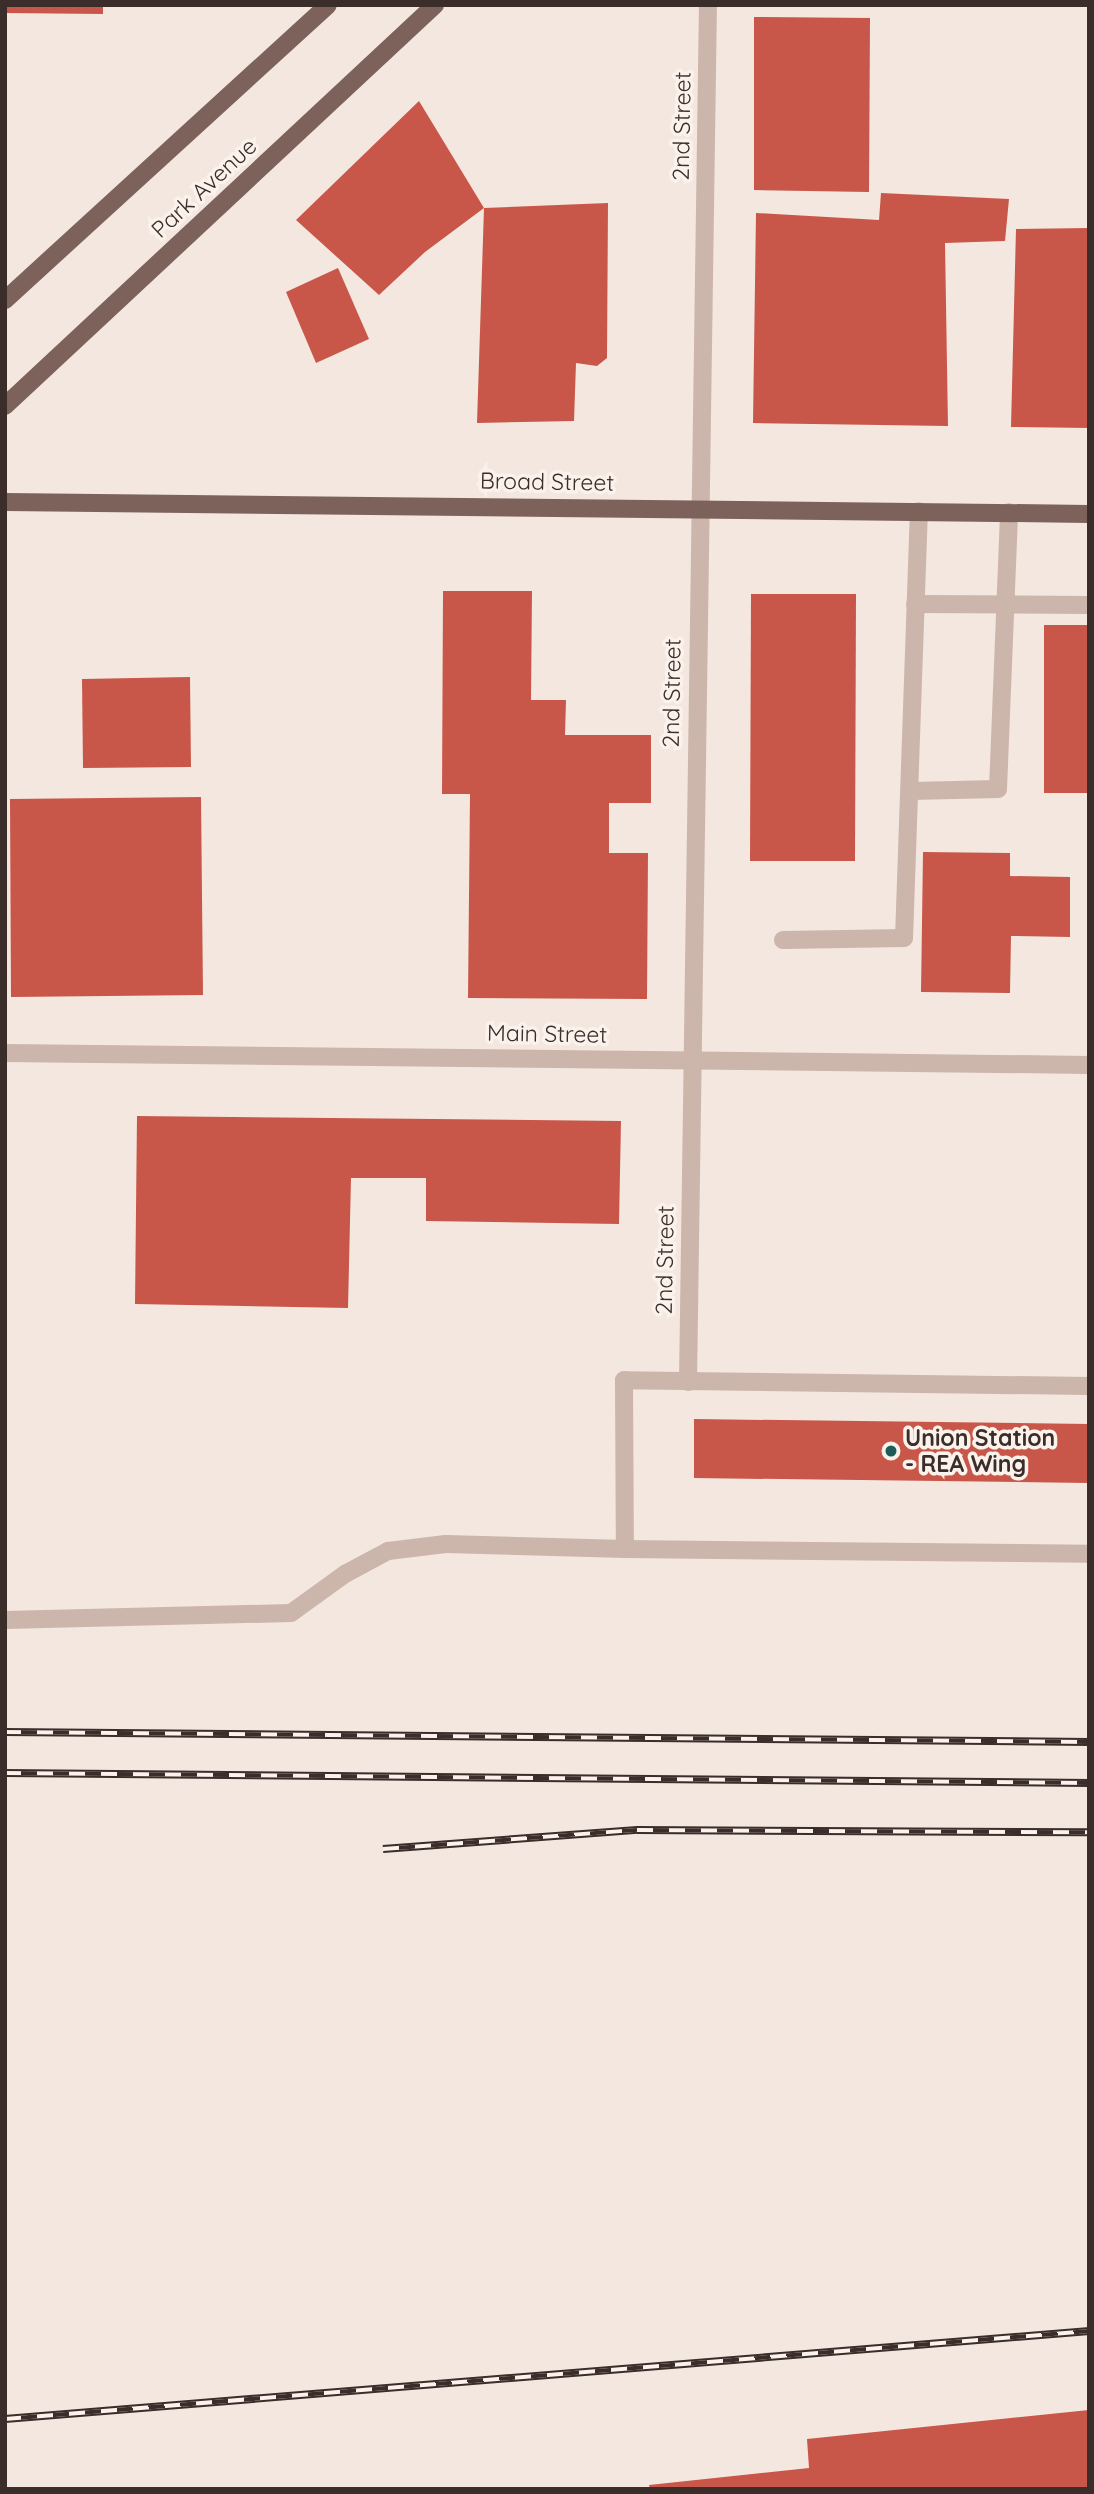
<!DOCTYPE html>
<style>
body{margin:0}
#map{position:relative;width:1094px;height:2494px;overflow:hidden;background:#f3e7df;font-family:Quicksand,sans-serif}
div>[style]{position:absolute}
.building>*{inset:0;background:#c85749}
.minor>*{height:18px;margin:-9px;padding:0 9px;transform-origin:9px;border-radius:9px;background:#ccb5ab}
.major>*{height:18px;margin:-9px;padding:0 9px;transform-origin:9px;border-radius:9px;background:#7c625b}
.rail>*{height:8px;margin-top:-4px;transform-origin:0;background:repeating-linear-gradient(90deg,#fbf2ec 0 16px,#3a2d2a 0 32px);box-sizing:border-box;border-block:2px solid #3a2d2a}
.dots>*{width:19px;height:19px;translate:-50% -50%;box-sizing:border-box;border:4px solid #fbf2ec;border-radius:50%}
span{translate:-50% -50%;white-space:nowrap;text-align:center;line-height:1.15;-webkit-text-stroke:7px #fbf2ec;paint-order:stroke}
.street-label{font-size:23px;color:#3a2d2a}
.poi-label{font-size:23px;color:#3a2d2a;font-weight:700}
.left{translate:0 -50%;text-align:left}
.frame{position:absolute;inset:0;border:7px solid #3a2d2a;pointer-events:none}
</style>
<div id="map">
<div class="building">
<i style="clip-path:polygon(5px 5px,103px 5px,103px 14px,5px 13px)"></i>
<i style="clip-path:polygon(754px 17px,870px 18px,869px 192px,754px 190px)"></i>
<i style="clip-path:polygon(419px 101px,484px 208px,608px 203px,607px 358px,597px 366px,576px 363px,574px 421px,477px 423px,484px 208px,425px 252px,379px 295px,296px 220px)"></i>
<i style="clip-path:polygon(881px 193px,1009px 199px,1005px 241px,945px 243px,948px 426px,753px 423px,756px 213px,879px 220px)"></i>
<i style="clip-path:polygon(1089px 228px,1089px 428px,1011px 427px,1016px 229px)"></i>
<i style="clip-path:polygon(338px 268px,369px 339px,316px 363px,286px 292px)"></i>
<i style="clip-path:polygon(443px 591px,532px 591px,531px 700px,566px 700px,565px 735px,651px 735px,651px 803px,609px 803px,609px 853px,648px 853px,647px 999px,468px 998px,470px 794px,442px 794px)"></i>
<i style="clip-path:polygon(751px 594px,856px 594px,855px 861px,750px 861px)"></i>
<i style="clip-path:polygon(1044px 625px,1089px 625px,1089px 793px,1044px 793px)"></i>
<i style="clip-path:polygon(190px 677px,191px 767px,83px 768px,82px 679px)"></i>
<i style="clip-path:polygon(201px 797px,203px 995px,11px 997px,10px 799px)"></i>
<i style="clip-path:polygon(923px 852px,1010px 853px,1010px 876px,1070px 877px,1070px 937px,1011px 936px,1010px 993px,921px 992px)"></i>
<i style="clip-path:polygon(137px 1116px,621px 1121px,619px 1224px,426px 1221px,426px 1178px,351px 1178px,348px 1308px,135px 1304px)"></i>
<i style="clip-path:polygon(694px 1419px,1089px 1424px,1089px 1483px,694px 1478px)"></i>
<i style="clip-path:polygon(1089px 2410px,1089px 2489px,650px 2489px,649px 2485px,809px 2468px,807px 2439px)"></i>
</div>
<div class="minor">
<i style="left:915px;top:604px;width:174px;rotate:0.3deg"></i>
<i style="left:911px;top:791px;width:87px;rotate:-1.3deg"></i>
<i style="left:998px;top:789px;width:277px;rotate:-87.7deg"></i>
<i style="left:783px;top:940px;width:121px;rotate:-0.9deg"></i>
<i style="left:904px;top:938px;width:427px;rotate:-88deg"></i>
<i style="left:5px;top:1053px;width:1084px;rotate:0.63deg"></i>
<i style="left:688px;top:1382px;width:1377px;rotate:-89.17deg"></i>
<i style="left:1089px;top:1386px;width:465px;rotate:-179.3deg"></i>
<i style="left:624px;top:1380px;width:169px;rotate:89.7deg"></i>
<i style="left:625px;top:1549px;width:464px;rotate:0.6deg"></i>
<i style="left:5px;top:1620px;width:286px;rotate:-1.4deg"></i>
<i style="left:291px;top:1613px;width:67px;rotate:-35.8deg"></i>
<i style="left:345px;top:1574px;width:49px;rotate:-28.1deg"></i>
<i style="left:388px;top:1551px;width:58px;rotate:-6.9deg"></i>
<i style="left:446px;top:1544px;width:179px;rotate:1.6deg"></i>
</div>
<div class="major">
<i style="left:5px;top:300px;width:437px;rotate:-42.4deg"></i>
<i style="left:5px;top:406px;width:588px;rotate:-43deg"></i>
<i style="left:5px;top:502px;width:1084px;rotate:0.63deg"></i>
</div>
<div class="rail">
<i style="left:5px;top:1732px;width:1084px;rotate:0.53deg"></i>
<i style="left:5px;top:1773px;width:1084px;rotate:0.53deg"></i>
<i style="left:383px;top:1849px;width:255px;rotate:-4.3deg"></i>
<i style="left:637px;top:1830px;width:452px;rotate:0.3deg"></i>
<i style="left:5px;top:2419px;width:1088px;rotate:-4.64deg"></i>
</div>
<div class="dots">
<i style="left:891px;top:1451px;background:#1e5c58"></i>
</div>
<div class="street-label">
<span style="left:682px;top:126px;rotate:-89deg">2nd Street</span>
<span style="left:204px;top:188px;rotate:-43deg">Park Avenue</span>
<span style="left:547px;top:482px;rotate:1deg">Broad Street</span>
<span style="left:672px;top:693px;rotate:-89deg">2nd Street</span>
<span style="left:547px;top:1034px;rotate:1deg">Main Street</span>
<span style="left:665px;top:1260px;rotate:-89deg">2nd Street</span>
</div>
<div class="poi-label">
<span class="left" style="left:905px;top:1451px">Union Station<br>- REA Wing</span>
</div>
<div class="frame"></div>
</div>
